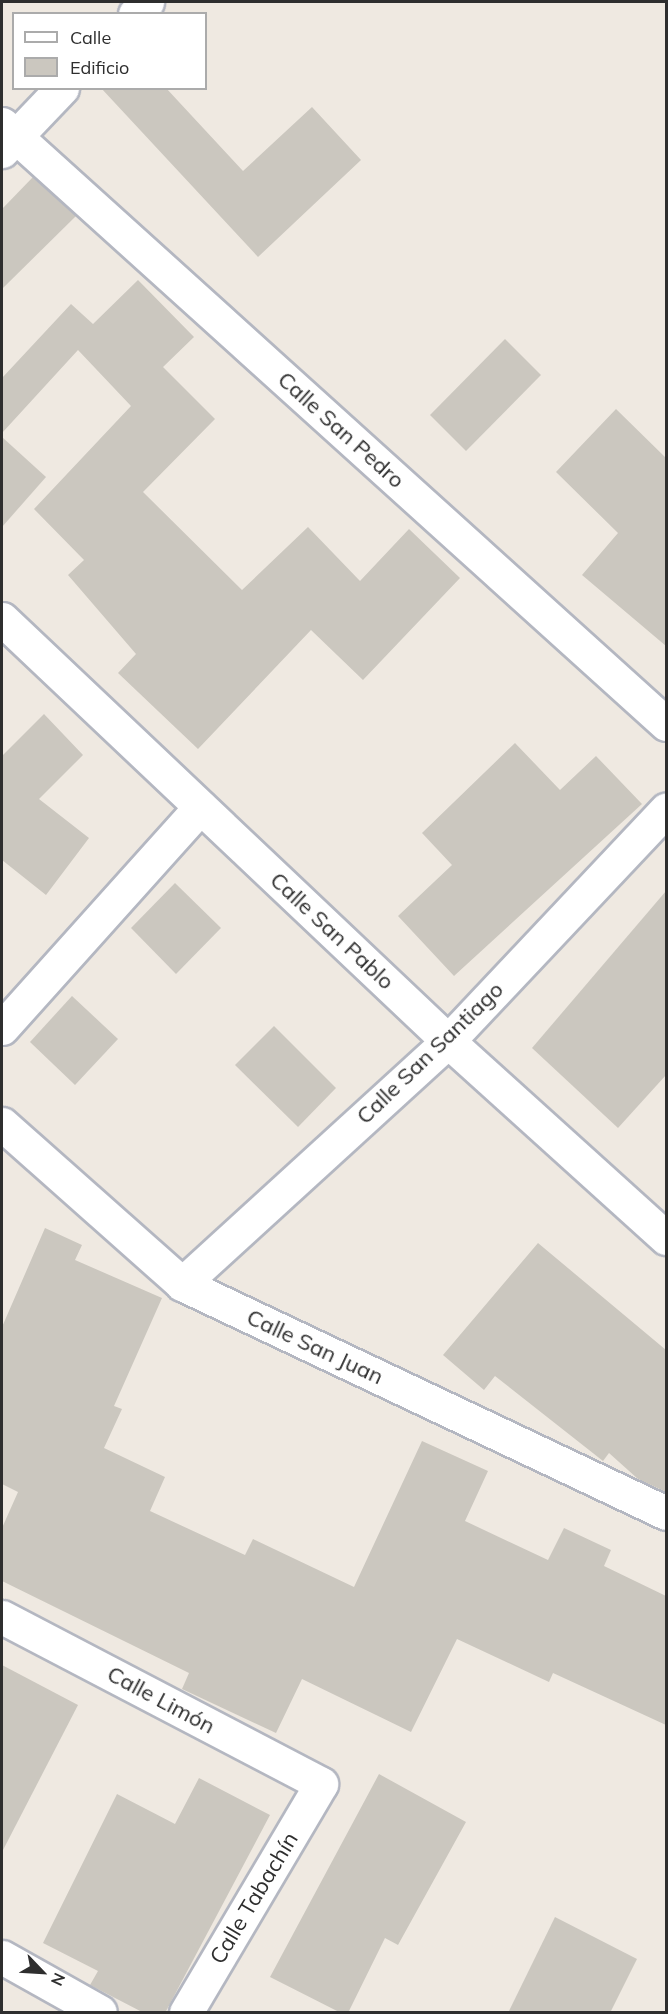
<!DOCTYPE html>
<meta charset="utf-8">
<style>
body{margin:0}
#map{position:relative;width:668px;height:2014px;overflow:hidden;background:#efe9e1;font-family:Mulish,sans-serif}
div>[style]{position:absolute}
.building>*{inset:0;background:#cbc7bf}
.roads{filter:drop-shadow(2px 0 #b4b7c1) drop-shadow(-2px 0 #b4b7c1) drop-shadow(0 2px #b4b7c1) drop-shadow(0 -2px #b4b7c1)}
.street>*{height:33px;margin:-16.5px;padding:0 16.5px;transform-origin:16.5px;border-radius:16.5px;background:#fff}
span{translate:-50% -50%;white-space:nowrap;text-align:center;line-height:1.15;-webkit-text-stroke:4.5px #fff;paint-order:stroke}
.street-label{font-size:22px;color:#2e2e2e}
.frame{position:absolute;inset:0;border:3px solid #2e2e2e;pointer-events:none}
.legend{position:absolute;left:12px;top:12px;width:195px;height:78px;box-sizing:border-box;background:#fff;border:2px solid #ababab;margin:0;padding:8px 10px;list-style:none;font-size:18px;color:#2e2e2e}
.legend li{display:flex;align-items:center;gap:12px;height:30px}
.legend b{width:30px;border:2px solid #ababab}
.north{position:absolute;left:12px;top:1942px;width:60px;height:60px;-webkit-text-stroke:4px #fff;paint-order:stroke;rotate:115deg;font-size:16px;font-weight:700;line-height:24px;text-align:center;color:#2e2e2e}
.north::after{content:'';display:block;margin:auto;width:21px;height:27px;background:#2e2e2e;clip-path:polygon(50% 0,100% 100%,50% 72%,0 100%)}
</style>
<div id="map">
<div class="building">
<i style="clip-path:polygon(101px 88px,166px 88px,243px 171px,312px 107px,361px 160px,258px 257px)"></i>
<i style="clip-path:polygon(33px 177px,76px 216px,2px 289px,2px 209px)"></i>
<i style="clip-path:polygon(138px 280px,194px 337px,163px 367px,215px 419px,143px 492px,242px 590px,308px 527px,360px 581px,409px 529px,460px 578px,363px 680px,311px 630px,198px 749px,118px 673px,136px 654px,68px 575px,84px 560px,34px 509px,131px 406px,78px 350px,2px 433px,2px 378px,71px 304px,93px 324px)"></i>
<i style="clip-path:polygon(505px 339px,541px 375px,466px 451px,430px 415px)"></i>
<i style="clip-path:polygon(616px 409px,666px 458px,666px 646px,582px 575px,618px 533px,556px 472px)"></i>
<i style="clip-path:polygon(2px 437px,46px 477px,2px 527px)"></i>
<i style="clip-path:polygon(44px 714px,83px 755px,39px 799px,89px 838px,46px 895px,2px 860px,2px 756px)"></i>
<i style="clip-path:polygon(515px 743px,560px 790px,596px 756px,642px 804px,454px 976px,398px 916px,452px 865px,422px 833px)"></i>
<i style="clip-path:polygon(175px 883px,221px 928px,176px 974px,131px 928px)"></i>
<i style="clip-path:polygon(666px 891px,666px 1075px,618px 1128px,532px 1048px)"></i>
<i style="clip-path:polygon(72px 996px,118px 1039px,75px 1085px,30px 1042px)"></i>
<i style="clip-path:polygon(274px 1026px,336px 1088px,298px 1127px,235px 1065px)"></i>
<i style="clip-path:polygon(45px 1228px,82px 1245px,75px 1260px,162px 1298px,114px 1406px,122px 1409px,104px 1448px,165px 1477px,150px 1511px,245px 1555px,253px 1539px,354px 1587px,422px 1441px,488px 1471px,465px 1521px,548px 1560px,564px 1528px,611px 1550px,604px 1566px,666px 1596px,666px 1725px,553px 1673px,549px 1682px,457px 1639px,411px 1732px,302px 1679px,276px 1733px,182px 1689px,189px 1673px,2px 1581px,2px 1528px,18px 1492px,2px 1484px,2px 1327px)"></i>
<i style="clip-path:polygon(538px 1243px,666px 1350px,666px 1492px,638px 1479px,609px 1453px,603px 1461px,495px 1376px,484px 1390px,443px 1355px)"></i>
<i style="clip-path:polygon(2px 1665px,78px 1705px,2px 1852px)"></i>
<i style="clip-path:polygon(379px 1774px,466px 1822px,398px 1945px,385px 1938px,348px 2013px,341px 2013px,270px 1977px)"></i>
<i style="clip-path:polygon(199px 1778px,270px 1815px,165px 2013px,144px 2013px,90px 1985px,98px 1971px,43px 1943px,117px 1794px,175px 1824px)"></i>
<i style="clip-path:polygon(555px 1917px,637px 1959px,610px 2013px,508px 2013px)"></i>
</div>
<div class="roads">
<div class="street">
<i style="left:135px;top:14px;width:17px;rotate:-45deg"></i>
<i style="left:2px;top:124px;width:895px;rotate:42.1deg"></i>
<i style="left:2px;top:151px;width:87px;rotate:-46.4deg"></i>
<i style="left:2px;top:619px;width:614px;rotate:43.42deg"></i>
<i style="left:448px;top:1041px;width:294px;rotate:42.1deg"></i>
<i style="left:2px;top:1028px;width:297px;rotate:-48.1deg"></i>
<i style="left:2px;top:1124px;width:241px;rotate:41.6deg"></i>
<i style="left:182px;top:1284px;width:535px;rotate:25.32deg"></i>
<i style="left:182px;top:1284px;width:360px;rotate:-42.4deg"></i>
<i style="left:448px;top:1041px;width:318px;rotate:-46.7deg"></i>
<i style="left:2px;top:1617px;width:360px;rotate:27.6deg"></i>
<i style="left:321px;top:1784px;width:265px;rotate:120.6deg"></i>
<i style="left:2px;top:1957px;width:112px;rotate:29.3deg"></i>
</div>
</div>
<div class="street-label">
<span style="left:341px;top:430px;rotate:42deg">Calle San Pedro</span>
<span style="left:332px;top:931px;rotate:43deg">Calle San Pablo</span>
<span style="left:430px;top:1053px;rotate:-44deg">Calle San Santiago</span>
<span style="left:315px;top:1347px;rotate:25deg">Calle San Juan</span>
<span style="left:161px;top:1700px;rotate:28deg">Calle Limón</span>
<span style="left:254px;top:1898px;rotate:-59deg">Calle Tabachín</span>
</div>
<div class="frame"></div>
<ul class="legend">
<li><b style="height:8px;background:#fff"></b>Calle</li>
<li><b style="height:16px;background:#cbc7bf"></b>Edificio</li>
</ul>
<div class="north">N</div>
</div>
